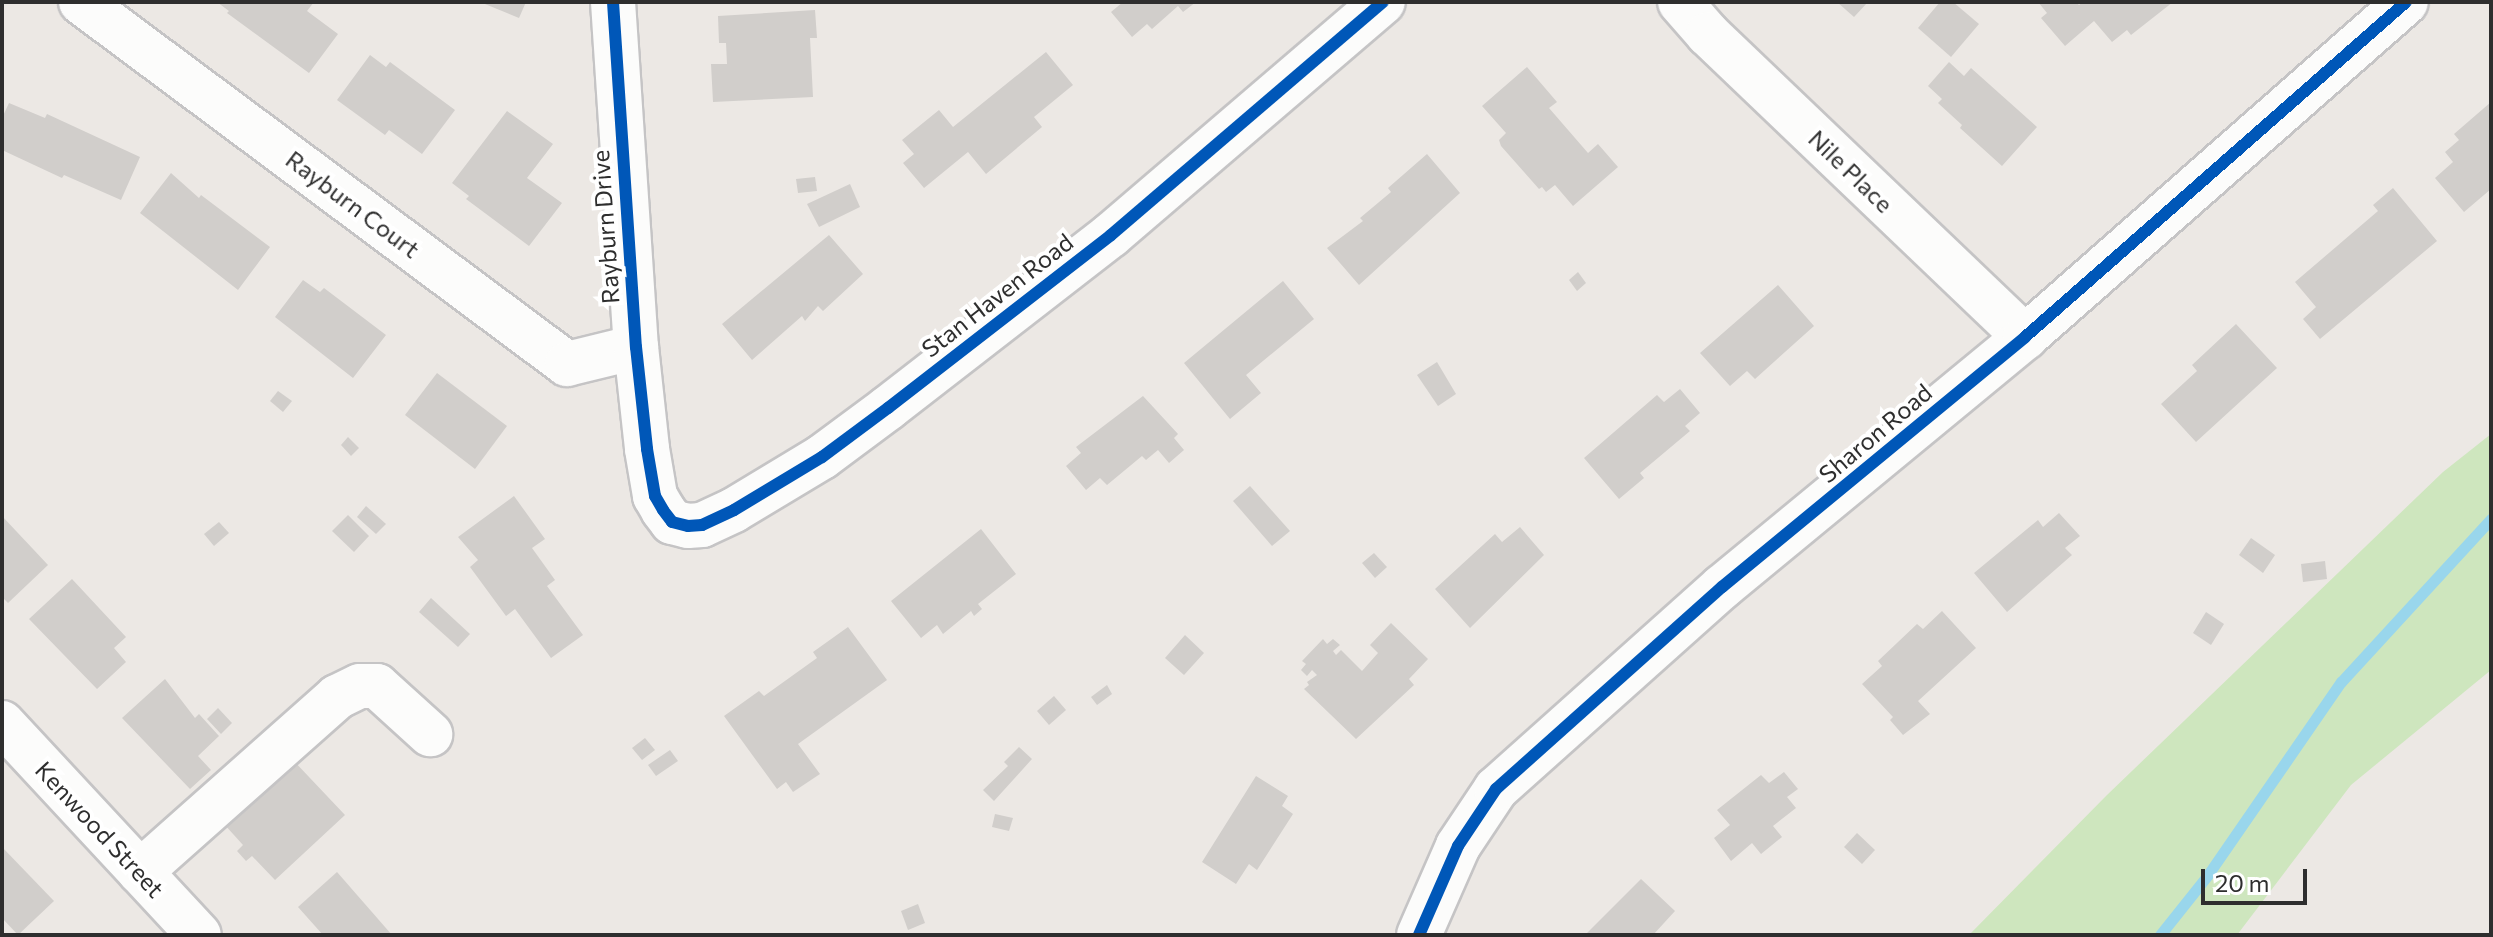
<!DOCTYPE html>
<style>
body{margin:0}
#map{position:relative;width:2493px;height:937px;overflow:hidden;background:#ece8e4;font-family:Commissioner,sans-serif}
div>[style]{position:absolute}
.green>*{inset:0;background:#cee6be}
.stream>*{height:11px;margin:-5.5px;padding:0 5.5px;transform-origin:5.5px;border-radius:5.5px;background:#99d6ec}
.building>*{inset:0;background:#d1cecb}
.roads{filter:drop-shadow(2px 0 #c5c4c5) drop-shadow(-2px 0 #c5c4c5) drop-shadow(0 2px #c5c4c5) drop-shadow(0 -2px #c5c4c5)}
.minor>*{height:44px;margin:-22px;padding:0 22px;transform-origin:22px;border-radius:22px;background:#fcfcfb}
.cycleway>*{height:12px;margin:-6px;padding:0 6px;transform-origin:6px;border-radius:6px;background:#0057b8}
span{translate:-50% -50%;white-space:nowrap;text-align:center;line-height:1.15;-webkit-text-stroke:8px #fff;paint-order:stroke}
.street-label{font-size:24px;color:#2e2e2e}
.frame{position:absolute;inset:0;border:4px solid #2e2e2e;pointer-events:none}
.scale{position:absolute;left:2201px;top:869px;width:106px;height:36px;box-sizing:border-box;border:4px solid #2e2e2e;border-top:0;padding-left:10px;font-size:24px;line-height:28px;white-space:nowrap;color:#2e2e2e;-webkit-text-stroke:6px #fff;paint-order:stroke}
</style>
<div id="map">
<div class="green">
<i style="clip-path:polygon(2491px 434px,2491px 670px,2351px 785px,2237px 935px,1969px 935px,2107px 795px,2443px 472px)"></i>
</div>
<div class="stream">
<i style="left:2160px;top:935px;width:75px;rotate:-51.5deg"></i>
<i style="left:2207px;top:876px;width:236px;rotate:-55.4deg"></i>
<i style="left:2341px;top:682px;width:222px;rotate:-47.4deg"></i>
</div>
<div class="building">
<i style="clip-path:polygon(217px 2px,314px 2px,307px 11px,338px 34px,309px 73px,227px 13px,229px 11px)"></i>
<i style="clip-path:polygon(480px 2px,526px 2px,519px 18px)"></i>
<i style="clip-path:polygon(1123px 2px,1196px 2px,1183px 12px,1178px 6px,1152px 29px,1147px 24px,1132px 37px,1111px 12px)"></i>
<i style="clip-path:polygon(1837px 2px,1868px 2px,1854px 17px)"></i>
<i style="clip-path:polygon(1940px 2px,1953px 2px,1979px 24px,1951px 57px,1918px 28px)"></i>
<i style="clip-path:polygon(2038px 2px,2076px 2px,2079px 5px,2083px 2px,2173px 2px,2131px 35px,2127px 30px,2112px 42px,2094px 21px,2065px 46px,2041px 18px,2047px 13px)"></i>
<i style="clip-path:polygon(815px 10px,817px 38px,810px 38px,813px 97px,713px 102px,711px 64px,727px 64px,726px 43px,719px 43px,718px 16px)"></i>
<i style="clip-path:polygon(1046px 52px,1073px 85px,1034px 117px,1042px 127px,986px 174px,968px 152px,924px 188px,903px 163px,914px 154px,902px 140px,939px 110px,953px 127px)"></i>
<i style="clip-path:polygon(370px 55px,386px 67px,390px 62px,455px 110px,422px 154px,389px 130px,385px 135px,337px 100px)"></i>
<i style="clip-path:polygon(1949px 62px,1964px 76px,1971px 68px,2037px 127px,2002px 166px,1960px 128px,1962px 125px,1938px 103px,1942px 99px,1928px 86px)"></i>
<i style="clip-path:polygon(1527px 67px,1557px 102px,1549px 108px,1588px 153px,1598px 144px,1618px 167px,1573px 206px,1555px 185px,1546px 192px,1542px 187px,1539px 189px,1501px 146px,1499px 140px,1506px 133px,1482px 106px)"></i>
<i style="clip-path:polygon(2491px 102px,2491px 189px,2464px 212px,2435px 178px,2453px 162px,2445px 152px,2459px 140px,2454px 134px)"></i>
<i style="clip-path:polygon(9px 103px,45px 118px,47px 114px,140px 157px,121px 200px,64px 175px,62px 178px,2px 150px,2px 118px)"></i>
<i style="clip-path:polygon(507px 111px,553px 144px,527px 178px,562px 203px,529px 246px,466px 199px,469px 196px,452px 183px)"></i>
<i style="clip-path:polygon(1427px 154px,1460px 193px,1359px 285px,1327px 248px,1363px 221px,1360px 218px,1391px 192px,1388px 188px)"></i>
<i style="clip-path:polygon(171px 173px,199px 198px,201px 195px,270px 247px,238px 290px,140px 213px)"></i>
<i style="clip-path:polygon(815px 177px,817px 191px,798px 193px,796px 179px)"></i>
<i style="clip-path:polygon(850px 184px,860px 207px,819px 227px,807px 204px)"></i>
<i style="clip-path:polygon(2393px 188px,2437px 241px,2320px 339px,2303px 319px,2316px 307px,2295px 282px,2378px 211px,2373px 205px)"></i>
<i style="clip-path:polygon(829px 235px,863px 274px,823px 311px,818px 306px,805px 321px,802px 316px,752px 360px,722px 324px)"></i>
<i style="clip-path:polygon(1578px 272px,1586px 283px,1577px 291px,1569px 280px)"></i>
<i style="clip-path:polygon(303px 280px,320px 292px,324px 288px,386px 335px,353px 378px,275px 317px)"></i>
<i style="clip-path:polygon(1283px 281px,1314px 319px,1246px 375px,1261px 393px,1230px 419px,1184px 363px)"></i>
<i style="clip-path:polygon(1778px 285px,1814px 326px,1755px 379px,1747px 371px,1730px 386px,1700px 353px)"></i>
<i style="clip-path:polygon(2236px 324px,2277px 368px,2196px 442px,2161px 404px,2197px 371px,2192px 365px)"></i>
<i style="clip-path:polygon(1437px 362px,1456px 394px,1438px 406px,1417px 375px)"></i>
<i style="clip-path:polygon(437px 373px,507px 426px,475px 469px,405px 415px)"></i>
<i style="clip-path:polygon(1680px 389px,1700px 413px,1685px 426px,1690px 431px,1640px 473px,1644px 478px,1619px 499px,1584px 458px,1657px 395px,1664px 402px)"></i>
<i style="clip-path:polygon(278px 391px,292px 401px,283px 412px,270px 401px)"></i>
<i style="clip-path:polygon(1143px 396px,1178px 434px,1174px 438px,1184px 450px,1169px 463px,1158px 450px,1146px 460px,1142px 456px,1107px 485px,1100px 478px,1086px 490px,1066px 466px,1081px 453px,1076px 447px)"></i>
<i style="clip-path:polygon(348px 437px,359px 448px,351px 456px,341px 445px)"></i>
<i style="clip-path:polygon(1250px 486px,1290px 531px,1272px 546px,1233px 501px)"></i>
<i style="clip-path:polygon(514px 496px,545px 539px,532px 548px,555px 580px,547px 586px,583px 635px,551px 658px,515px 609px,506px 616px,470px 567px,478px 560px,458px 537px)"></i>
<i style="clip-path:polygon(366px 506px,386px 524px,376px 534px,357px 517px)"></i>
<i style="clip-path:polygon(2059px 513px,2080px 536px,2065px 548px,2072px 555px,2007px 612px,1974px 573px,2038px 520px,2043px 527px)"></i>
<i style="clip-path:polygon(348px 515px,369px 536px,354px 552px,332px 531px)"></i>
<i style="clip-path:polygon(2px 516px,48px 565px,8px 603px,2px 597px)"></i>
<i style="clip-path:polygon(219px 522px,229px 533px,214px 546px,204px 534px)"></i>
<i style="clip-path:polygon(1520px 527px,1544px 555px,1470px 628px,1435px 589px,1495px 534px,1502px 542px)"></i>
<i style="clip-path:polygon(981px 529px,1016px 574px,978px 604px,982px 609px,974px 616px,971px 611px,943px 634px,937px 625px,921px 638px,891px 601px)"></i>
<i style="clip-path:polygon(2251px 538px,2275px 555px,2263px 573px,2239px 555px)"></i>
<i style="clip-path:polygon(1374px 553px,1387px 567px,1375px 578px,1362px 563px)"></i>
<i style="clip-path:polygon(2325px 561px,2327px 579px,2303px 582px,2301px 564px)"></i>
<i style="clip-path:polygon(72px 579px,126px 637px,114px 648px,126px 662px,97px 689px,29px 619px)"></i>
<i style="clip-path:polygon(431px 598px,470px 634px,458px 647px,419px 612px)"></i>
<i style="clip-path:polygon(1942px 611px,1976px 648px,1918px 701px,1930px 714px,1903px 735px,1890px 720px,1893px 717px,1862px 684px,1882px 666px,1878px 661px,1917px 624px,1923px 629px)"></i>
<i style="clip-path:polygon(2206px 612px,2224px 624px,2211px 645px,2193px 633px)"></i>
<i style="clip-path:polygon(1391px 623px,1428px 659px,1409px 679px,1414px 685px,1356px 739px,1304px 689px,1309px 685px,1307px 682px,1317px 675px,1312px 670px,1307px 676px,1301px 670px,1306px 664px,1302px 661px,1323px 639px,1327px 644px,1333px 639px,1340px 645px,1333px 651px,1336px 655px,1341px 650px,1362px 671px,1378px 653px,1370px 645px)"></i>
<i style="clip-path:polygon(848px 627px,887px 680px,798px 744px,820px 774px,793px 792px,786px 782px,777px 789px,724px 716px,759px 691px,764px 696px,817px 658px,813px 652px)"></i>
<i style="clip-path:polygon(1185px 635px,1204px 653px,1184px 675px,1165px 658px)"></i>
<i style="clip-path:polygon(165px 679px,195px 718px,199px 714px,219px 736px,198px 756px,211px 770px,190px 789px,122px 718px)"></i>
<i style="clip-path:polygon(1107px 685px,1112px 694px,1097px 705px,1091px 697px)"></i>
<i style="clip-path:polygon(1054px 696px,1066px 710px,1049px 725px,1037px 711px)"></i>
<i style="clip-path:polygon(218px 708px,232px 723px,221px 734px,207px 719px)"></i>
<i style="clip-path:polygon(645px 738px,655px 750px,642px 760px,632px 748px)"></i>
<i style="clip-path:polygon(1019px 747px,1032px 759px,994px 801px,983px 790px,1008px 766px,1004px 762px)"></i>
<i style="clip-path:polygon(670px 750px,678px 761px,656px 776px,648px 765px)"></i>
<i style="clip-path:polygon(292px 759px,345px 815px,275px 880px,252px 856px,246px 861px,237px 851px,243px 845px,214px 813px)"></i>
<i style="clip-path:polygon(1784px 772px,1798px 789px,1787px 797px,1796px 808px,1773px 826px,1782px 837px,1761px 854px,1752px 843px,1731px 861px,1714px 838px,1730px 825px,1717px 810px,1761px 775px,1769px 783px)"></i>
<i style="clip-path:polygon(1256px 776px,1288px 796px,1282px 806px,1293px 814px,1257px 870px,1249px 864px,1236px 884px,1202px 862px)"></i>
<i style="clip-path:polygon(995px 814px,1013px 818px,1009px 831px,992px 827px)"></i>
<i style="clip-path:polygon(1857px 833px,1875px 850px,1862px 864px,1844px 847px)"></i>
<i style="clip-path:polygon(2px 847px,54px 901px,18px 935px,2px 918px)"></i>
<i style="clip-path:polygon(337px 872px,392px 935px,323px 935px,298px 907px)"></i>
<i style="clip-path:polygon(1641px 879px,1675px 911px,1653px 935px,1585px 935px)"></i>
<i style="clip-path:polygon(918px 904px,925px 923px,908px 930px,901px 911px)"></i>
</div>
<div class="roads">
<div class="minor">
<i style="left:81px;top:2px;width:606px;rotate:36.68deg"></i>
<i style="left:567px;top:364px;width:71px;rotate:-13.8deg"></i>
<i style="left:613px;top:2px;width:346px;rotate:86.2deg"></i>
<i style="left:636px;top:347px;width:103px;rotate:83.8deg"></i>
<i style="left:647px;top:449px;width:48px;rotate:80.3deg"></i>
<i style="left:655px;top:496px;width:16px;rotate:60deg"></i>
<i style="left:663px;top:510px;width:15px;rotate:53deg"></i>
<i style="left:672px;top:522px;width:16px;rotate:14deg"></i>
<i style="left:688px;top:526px;width:14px;rotate:-4deg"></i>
<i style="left:702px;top:525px;width:35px;rotate:-25deg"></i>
<i style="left:734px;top:510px;width:103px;rotate:-31.1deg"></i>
<i style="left:822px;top:457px;width:82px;rotate:-36.6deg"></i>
<i style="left:888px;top:408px;width:282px;rotate:-37.8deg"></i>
<i style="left:1111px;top:235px;width:358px;rotate:-40.6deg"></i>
<i style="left:1680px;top:2px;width:43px;rotate:48.8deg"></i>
<i style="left:1708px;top:34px;width:439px;rotate:43.7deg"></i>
<i style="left:2px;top:723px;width:289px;rotate:47.1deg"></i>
<i style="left:140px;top:872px;width:264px;rotate:-41.6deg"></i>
<i style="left:337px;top:697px;width:25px;rotate:-26deg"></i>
<i style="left:360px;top:686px;width:17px"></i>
<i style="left:377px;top:686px;width:72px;rotate:42.2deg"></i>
<i style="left:1419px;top:935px;width:97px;rotate:-66.3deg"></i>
<i style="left:1458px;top:846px;width:69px;rotate:-56.3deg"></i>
<i style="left:1496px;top:789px;width:303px;rotate:-41.8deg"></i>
<i style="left:1722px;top:587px;width:393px;rotate:-39.5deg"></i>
<i style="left:2025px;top:337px;width:507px;rotate:-41.32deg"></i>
</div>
</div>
<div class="cycleway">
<i style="left:613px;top:2px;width:346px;rotate:86.2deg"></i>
<i style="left:636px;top:347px;width:103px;rotate:83.8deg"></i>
<i style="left:647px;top:449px;width:48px;rotate:80.3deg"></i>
<i style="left:655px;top:496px;width:16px;rotate:60deg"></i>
<i style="left:663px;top:510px;width:15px;rotate:53deg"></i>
<i style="left:672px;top:522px;width:16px;rotate:14deg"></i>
<i style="left:688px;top:526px;width:14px;rotate:-4deg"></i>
<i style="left:702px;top:525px;width:35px;rotate:-25deg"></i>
<i style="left:734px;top:510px;width:103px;rotate:-31.1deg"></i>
<i style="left:822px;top:457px;width:82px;rotate:-36.6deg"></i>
<i style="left:888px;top:408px;width:282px;rotate:-37.8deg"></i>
<i style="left:1111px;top:235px;width:358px;rotate:-40.6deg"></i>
<i style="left:1419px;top:935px;width:97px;rotate:-66.3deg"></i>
<i style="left:1458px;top:846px;width:69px;rotate:-56.3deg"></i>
<i style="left:1496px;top:789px;width:303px;rotate:-41.8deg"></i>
<i style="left:1722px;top:587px;width:393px;rotate:-39.5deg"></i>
<i style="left:2025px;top:337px;width:507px;rotate:-41.32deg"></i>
</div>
<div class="street-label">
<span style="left:1851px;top:171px;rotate:44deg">Nile Place</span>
<span style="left:353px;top:204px;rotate:37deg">Rayburn Court</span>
<span style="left:605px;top:227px;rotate:-94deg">Rayburn Drive</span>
<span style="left:997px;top:295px;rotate:-38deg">Stan Haven Road</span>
<span style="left:1875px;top:433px;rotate:-40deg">Sharon Road</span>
<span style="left:100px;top:829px;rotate:47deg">Kenwood Street</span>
</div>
<div class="frame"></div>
<div class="scale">20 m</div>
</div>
